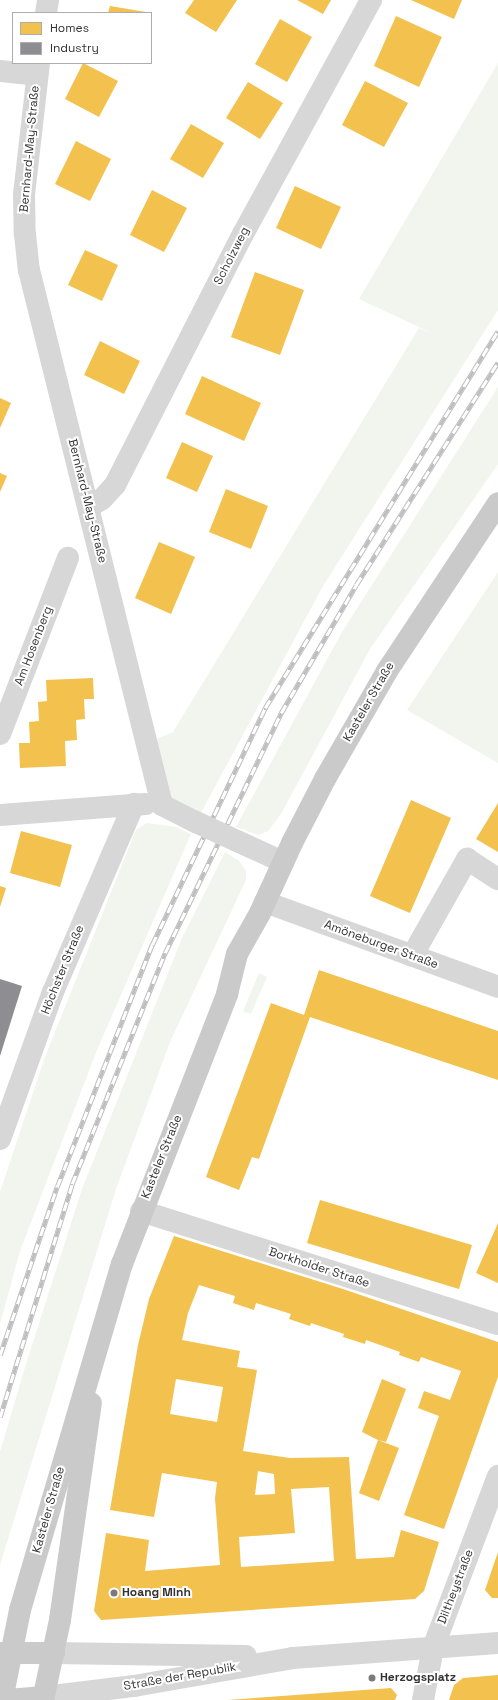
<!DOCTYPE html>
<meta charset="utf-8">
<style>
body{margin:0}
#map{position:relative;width:498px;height:1700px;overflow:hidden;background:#fff;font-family:"Space Grotesk",sans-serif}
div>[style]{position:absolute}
.green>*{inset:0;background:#f1f5ed}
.homes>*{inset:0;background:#f2c14e}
.industry>*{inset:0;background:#8d8d92}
.minor>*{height:22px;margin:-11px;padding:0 11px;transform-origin:11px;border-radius:11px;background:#d7d7d7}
.major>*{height:22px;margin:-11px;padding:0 11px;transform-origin:11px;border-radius:11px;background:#cacaca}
.rail>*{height:4.5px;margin-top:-2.25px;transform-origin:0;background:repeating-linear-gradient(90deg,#fff 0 9px,#bebebe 0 18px);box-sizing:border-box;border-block:1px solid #bebebe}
.minor-bridge>*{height:22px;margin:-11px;padding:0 11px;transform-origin:11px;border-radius:11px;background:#d7d7d7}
.dots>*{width:11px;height:11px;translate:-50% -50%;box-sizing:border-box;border:2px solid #fff;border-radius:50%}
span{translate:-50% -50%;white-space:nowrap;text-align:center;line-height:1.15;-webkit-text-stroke:4px #fff;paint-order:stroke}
.street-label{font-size:12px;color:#333}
.poi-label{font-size:12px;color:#333;font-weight:700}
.left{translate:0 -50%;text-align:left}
.legend{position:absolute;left:12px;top:12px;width:140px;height:52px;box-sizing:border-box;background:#fff;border:1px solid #adadad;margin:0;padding:5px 7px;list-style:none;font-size:12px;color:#333}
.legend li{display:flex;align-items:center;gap:8px;height:20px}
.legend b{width:20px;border:1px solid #adadad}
</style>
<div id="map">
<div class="green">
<i style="clip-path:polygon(498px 63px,498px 310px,323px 586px,196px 822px,162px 805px,147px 743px,173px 732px,419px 328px,436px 335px,359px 299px)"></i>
<i style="clip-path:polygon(498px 387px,498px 464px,370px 649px,281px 814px,268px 831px,258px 835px,236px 827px,342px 632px)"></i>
<i style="clip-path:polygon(498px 572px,498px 763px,407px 710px)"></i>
<i style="clip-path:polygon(147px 823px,176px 827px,191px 834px,97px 1050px,20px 1251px,0 1324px,0 1192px,45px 1057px,136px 830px)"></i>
<i style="clip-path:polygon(225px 852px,239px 861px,246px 871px,246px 880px,170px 1042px,116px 1189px,0 1565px,0 1452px,26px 1364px,82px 1189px,182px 938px)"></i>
<i style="clip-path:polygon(259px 973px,267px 977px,251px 1014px,243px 1011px)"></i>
</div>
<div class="homes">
<i style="clip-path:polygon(194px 0,237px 0,216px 32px,185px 13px)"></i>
<i style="clip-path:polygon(297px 0,331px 0,323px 14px)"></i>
<i style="clip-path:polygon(411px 0,462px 0,454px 19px)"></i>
<i style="clip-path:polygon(110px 6px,146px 12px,146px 13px,108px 13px)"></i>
<i style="clip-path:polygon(396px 16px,442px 37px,419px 87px,374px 66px)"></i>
<i style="clip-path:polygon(280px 19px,312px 37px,287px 82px,255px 64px)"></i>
<i style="clip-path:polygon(83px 63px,118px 81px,99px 117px,65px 99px)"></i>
<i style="clip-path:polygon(365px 81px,408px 103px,384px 147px,342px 125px)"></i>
<i style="clip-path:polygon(248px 82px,283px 103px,260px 139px,226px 118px)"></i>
<i style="clip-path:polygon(191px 124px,224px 143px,203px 178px,170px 159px)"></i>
<i style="clip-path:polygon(76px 141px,111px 159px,90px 201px,55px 184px)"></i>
<i style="clip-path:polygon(295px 186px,341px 207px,321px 249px,276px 228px)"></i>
<i style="clip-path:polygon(152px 190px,187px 208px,164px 252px,130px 235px)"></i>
<i style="clip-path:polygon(85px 250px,118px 265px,102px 301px,68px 285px)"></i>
<i style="clip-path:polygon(255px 272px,304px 290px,280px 355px,231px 337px)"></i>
<i style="clip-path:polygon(100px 341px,140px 361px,124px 394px,84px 375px)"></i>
<i style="clip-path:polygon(202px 376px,261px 403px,244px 441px,185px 414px)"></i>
<i style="clip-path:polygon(0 398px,11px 403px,0 428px)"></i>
<i style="clip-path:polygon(182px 442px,213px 456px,197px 492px,166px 478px)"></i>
<i style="clip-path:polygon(0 473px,7px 476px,0 492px)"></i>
<i style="clip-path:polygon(226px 489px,268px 506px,251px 549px,209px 532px)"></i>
<i style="clip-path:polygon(159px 542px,195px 557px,171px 614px,135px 598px)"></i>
<i style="clip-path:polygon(93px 678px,94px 699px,84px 699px,85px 719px,76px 720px,77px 740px,65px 741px,66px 766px,20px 768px,19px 743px,30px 743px,29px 722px,39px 721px,38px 702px,47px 701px,46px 680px)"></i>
<i style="clip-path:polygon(411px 800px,451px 818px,410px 913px,370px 896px)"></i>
<i style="clip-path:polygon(498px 803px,498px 852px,476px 839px)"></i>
<i style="clip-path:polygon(21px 831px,72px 845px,60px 887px,10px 873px)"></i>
<i style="clip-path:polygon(0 886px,6px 888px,0 907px)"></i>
<i style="clip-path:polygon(319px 970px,498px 1031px,498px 1080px,310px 1017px,259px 1159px,252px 1157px,239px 1190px,206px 1177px,271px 1003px,304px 1015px)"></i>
<i style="clip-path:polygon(320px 1200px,472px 1245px,459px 1289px,307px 1243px)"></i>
<i style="clip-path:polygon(498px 1223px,498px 1283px,476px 1273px)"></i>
<i style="clip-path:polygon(evenodd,174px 1236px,343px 1289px,498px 1342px,498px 1377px,444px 1529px,404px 1515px,439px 1416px,418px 1408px,424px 1391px,450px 1400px,461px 1371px,421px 1357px,419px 1362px,399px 1355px,400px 1352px,366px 1340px,365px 1344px,343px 1337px,344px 1334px,311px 1323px,310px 1326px,289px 1319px,291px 1314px,256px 1303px,254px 1310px,233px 1303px,235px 1296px,199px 1285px,188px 1313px,182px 1340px,240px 1351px,237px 1367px,257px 1370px,243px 1451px,290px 1458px,349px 1457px,356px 1559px,394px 1557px,401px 1530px,439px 1542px,424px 1591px,415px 1599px,101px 1620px,94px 1611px,106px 1533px,149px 1540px,145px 1571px,220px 1565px,215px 1498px,217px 1482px,162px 1473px,154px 1517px,110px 1510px,138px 1345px,149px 1299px,174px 1236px,176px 1379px,223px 1387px,217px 1422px,170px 1414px,176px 1379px,174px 1236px,258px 1471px,274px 1474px,275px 1494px,255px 1495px,258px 1471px,174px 1236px,329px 1487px,334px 1561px,241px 1567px,239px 1537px,295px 1533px,291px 1489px,329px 1487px)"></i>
<i style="clip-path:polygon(382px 1379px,406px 1389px,386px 1442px,378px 1440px,399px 1448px,379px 1501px,359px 1493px,378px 1440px,362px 1432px)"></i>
<i style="clip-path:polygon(498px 1552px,498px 1598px,492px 1598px,485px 1590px)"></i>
<i style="clip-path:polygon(498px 1675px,498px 1700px,449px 1700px,454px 1685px,463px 1678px)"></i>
<i style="clip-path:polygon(391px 1688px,397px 1695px,395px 1700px,227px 1700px)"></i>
</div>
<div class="industry">
<i style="clip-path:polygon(0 979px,22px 986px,0 1056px)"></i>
</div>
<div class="minor">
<i style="left:46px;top:13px;width:13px;rotate:-81deg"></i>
<i style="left:39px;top:63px;width:133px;rotate:96.5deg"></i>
<i style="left:24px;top:195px;width:39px;rotate:89deg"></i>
<i style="left:25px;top:234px;width:36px;rotate:84deg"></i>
<i style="left:29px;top:270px;width:551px;rotate:76.04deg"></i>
<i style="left:162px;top:805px;width:38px;rotate:27deg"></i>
<i style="left:0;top:71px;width:37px;rotate:6deg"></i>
<i style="left:89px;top:507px;width:15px;rotate:-32deg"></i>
<i style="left:102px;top:499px;width:19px;rotate:-47deg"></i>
<i style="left:115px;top:485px;width:282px;rotate:-63deg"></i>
<i style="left:243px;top:234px;width:267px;rotate:-61.3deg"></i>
<i style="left:0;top:734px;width:189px;rotate:-68.9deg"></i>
<i style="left:0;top:815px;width:146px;rotate:-4.3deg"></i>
<i style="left:237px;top:841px;width:51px;rotate:24.5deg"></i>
<i style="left:265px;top:902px;width:248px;rotate:20deg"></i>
<i style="left:412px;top:956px;width:112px;rotate:-60.4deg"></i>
<i style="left:467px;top:859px;width:37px;rotate:33deg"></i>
<i style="left:0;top:1139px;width:156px;rotate:-70.2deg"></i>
<i style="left:53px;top:992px;width:205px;rotate:-66.7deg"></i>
<i style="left:141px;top:1211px;width:374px;rotate:17.6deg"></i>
<i style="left:54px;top:1653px;width:192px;rotate:0.9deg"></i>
<i style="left:44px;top:1697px;width:91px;rotate:-7deg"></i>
<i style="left:134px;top:1686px;width:161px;rotate:-10deg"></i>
<i style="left:293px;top:1658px;width:206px;rotate:-4.2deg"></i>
<i style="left:423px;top:1700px;width:53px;rotate:-79.1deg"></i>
<i style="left:433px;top:1648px;width:184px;rotate:-69.3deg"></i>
</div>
<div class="major">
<i style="left:0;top:1653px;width:54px"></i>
<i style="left:2px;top:1700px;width:92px;rotate:-78.7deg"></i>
<i style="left:20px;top:1610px;width:361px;rotate:-73.6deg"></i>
<i style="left:122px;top:1264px;width:290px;rotate:-68.7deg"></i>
<i style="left:227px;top:994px;width:41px;rotate:-76deg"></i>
<i style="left:237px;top:954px;width:47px;rotate:-60.7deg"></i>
<i style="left:260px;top:913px;width:77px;rotate:-65.4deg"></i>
<i style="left:292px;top:843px;width:72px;rotate:-62.7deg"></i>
<i style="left:325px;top:779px;width:125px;rotate:-60.1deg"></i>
<i style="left:387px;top:671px;width:201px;rotate:-56.5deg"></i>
<i style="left:8px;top:1700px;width:36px;rotate:-5deg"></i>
<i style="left:43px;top:1700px;width:82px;rotate:-78deg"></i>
<i style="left:60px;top:1620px;width:219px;rotate:-81.9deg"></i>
</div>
<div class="rail">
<i style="left:0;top:1355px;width:177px;rotate:-71.3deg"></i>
<i style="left:57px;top:1187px;width:260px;rotate:-68.6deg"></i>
<i style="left:152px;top:945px;width:263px;rotate:-64.5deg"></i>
<i style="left:265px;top:708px;width:443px;rotate:-58.3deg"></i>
<i style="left:0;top:1417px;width:244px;rotate:-72.8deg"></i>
<i style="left:72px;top:1184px;width:249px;rotate:-68.1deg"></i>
<i style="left:165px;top:953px;width:267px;rotate:-64.2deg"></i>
<i style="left:281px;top:713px;width:148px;rotate:-59.6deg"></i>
<i style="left:356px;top:585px;width:264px;rotate:-57.5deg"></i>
</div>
<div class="minor-bridge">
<i style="left:196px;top:822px;width:45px;rotate:24.9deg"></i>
</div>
<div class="dots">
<i style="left:114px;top:1593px;background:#7a7a7a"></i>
<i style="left:372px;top:1678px;background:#7a7a7a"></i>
</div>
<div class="street-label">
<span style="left:30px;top:149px;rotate:-85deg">Bernhard-May-Straße</span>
<span style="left:232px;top:256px;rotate:-63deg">Scholzweg</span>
<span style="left:87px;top:501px;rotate:76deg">Bernhard-May-Straße</span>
<span style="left:34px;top:646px;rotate:-69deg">Am Hosenberg</span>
<span style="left:369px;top:702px;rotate:-60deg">Kasteler Straße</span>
<span style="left:381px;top:945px;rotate:20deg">Amöneburger Straße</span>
<span style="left:63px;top:970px;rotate:-68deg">Höchster Straße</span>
<span style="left:162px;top:1157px;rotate:-68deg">Kasteler Straße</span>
<span style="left:319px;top:1268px;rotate:18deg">Borkholder Straße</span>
<span style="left:49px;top:1510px;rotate:-74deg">Kasteler Straße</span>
<span style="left:456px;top:1587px;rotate:-69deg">Diltheystraße</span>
<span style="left:180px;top:1677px;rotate:-10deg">Straße der Republik</span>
</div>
<div class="poi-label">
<span class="left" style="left:122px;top:1593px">Hoang Minh</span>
<span class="left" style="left:380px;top:1678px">Herzogsplatz</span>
</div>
<ul class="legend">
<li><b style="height:11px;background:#f2c14e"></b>Homes</li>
<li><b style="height:11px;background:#8d8d92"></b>Industry</li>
</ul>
</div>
